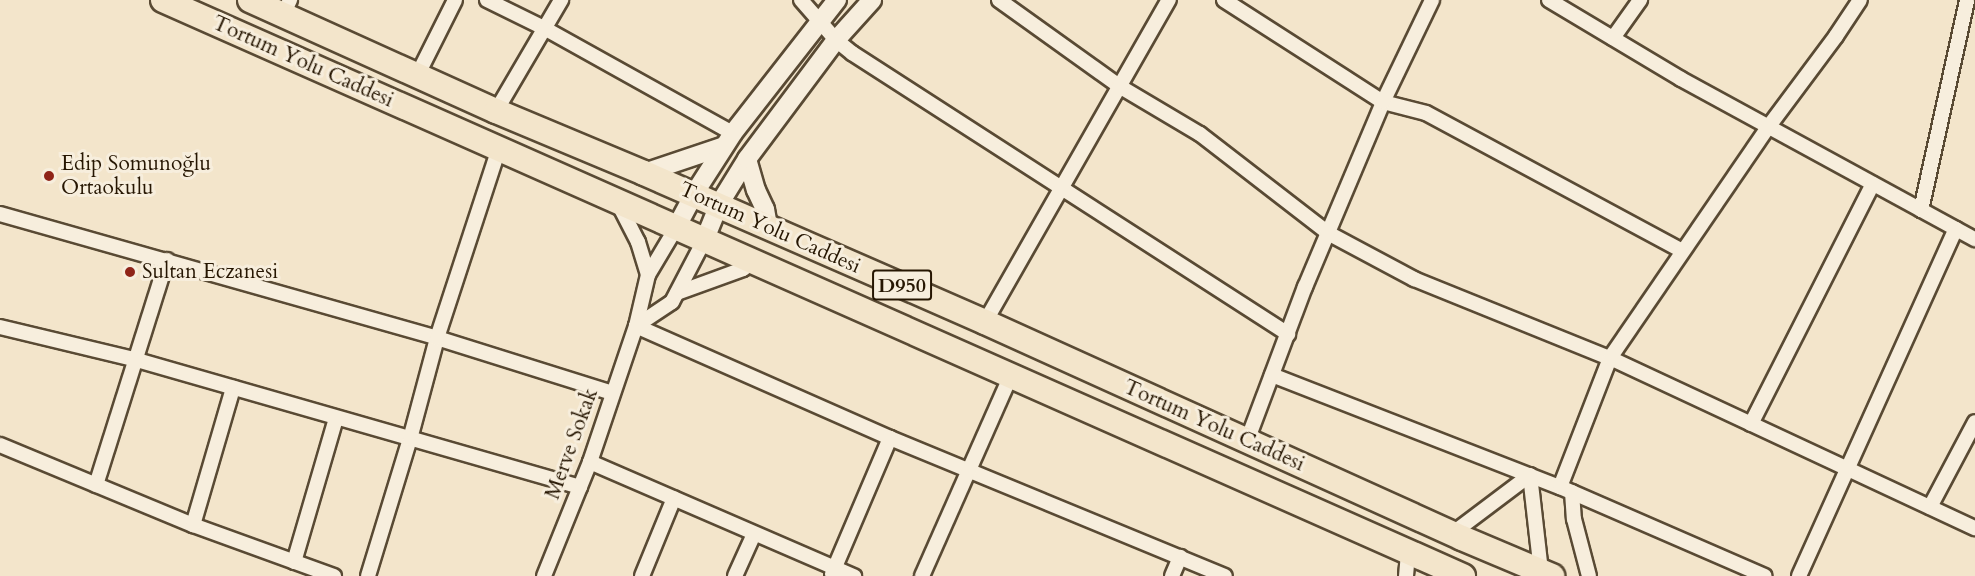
<!DOCTYPE html>
<meta charset="utf-8">
<style>
body{margin:0}
#map{position:relative;width:1975px;height:576px;overflow:hidden;background:#f3e5cb;font-family:Cardo,serif}
div>[style]{position:absolute}
.roads{filter:drop-shadow(2px 0 #594a34) drop-shadow(-2px 0 #594a34) drop-shadow(0 2px #594a34) drop-shadow(0 -2px #594a34)}
.minor>*{height:14px;margin:-7px;padding:0 7px;transform-origin:7px;border-radius:7px;background:#f7eedd}
.tertiary>*{height:18px;margin:-9px;padding:0 9px;transform-origin:9px;border-radius:9px;background:#f7eedd}
.trunk>*{height:24px;margin:-12px;padding:0 12px;transform-origin:12px;border-radius:12px;background:#f3e5cb}
.dots>*{width:16px;height:16px;translate:-50% -50%;box-sizing:border-box;border:3px solid #f7eedd;border-radius:50%}
span{translate:-50% -50%;white-space:nowrap;text-align:center;line-height:1.15;-webkit-text-stroke:6px #f7eedd;paint-order:stroke}
.shield-label span{padding:2px 4px;background:#f7eedd;border:2px solid;border-radius:4px;-webkit-text-stroke-width:0}
.shield-label{font-size:20px;color:#261602;font-weight:700}
.street-label{font-size:21px;color:#261602}
.poi-label{font-size:21px;color:#261602}
.left{translate:0 -50%;text-align:left}
</style>
<div id="map">
<div class="roads">
<div class="minor">
<i style="left:487px;top:0;width:64px;rotate:26.2deg"></i>
<i style="left:544px;top:28px;width:216px;rotate:29.1deg"></i>
<i style="left:801px;top:0;width:53px;rotate:48.8deg"></i>
<i style="left:836px;top:40px;width:21px;rotate:39deg"></i>
<i style="left:852px;top:53px;width:519px;rotate:32.8deg"></i>
<i style="left:999px;top:0;width:148px;rotate:35.6deg"></i>
<i style="left:1119px;top:86px;width:94px;rotate:30.7deg"></i>
<i style="left:1200px;top:134px;width:162px;rotate:37.7deg"></i>
<i style="left:1328px;top:233px;width:98px;rotate:28.1deg"></i>
<i style="left:1414px;top:279px;width:211px;rotate:22deg"></i>
<i style="left:1610px;top:358px;width:403px;rotate:25deg"></i>
<i style="left:1224px;top:0;width:189px;rotate:32.7deg"></i>
<i style="left:1383px;top:102px;width:44px;rotate:14.3deg"></i>
<i style="left:1426px;top:113px;width:291px;rotate:28.3deg"></i>
<i style="left:1549px;top:0;width:154px;rotate:30.9deg"></i>
<i style="left:1681px;top:79px;width:335px;rotate:28.6deg"></i>
<i style="left:283px;top:15px;width:17px;rotate:-65deg"></i>
<i style="left:1613px;top:38px;width:47px;rotate:-54.6deg"></i>
<i style="left:417px;top:76px;width:85px;rotate:-63.4deg"></i>
<i style="left:496px;top:111px;width:129px;rotate:-59.6deg"></i>
<i style="left:618px;top:203px;width:44px;rotate:62.9deg"></i>
<i style="left:638px;top:242px;width:34px;rotate:73deg"></i>
<i style="left:1921px;top:210px;width:215px;rotate:-77.6deg"></i>
<i style="left:0;top:214px;width:454px;rotate:15.8deg"></i>
<i style="left:437px;top:338px;width:183px;rotate:17.4deg"></i>
<i style="left:677px;top:293px;width:70px;rotate:-20deg"></i>
<i style="left:743px;top:269px;width:12px;rotate:-35deg"></i>
<i style="left:985px;top:322px;width:371px;rotate:-60.3deg"></i>
<i style="left:636px;top:326px;width:278px;rotate:23.8deg"></i>
<i style="left:890px;top:438px;width:362px;rotate:22.4deg"></i>
<i style="left:636px;top:326px;width:43px;rotate:-33.7deg"></i>
<i style="left:672px;top:302px;width:71px;rotate:-62.4deg"></i>
<i style="left:0;top:327px;width:141px;rotate:13.5deg"></i>
<i style="left:137px;top:360px;width:461px;rotate:16deg"></i>
<i style="left:1272px;top:375px;width:309px;rotate:21.3deg"></i>
<i style="left:1560px;top:487px;width:223px;rotate:23.5deg"></i>
<i style="left:1751px;top:424px;width:269px;rotate:-63.1deg"></i>
<i style="left:1247px;top:441px;width:165px;rotate:-69.4deg"></i>
<i style="left:1305px;top:287px;width:201px;rotate:-67.1deg"></i>
<i style="left:1383px;top:102px;width:113px;rotate:-64.3deg"></i>
<i style="left:0;top:445px;width:209px;rotate:22.5deg"></i>
<i style="left:193px;top:525px;width:150px;rotate:19.9deg"></i>
<i style="left:590px;top:462px;width:288px;rotate:23.4deg"></i>
<i style="left:96px;top:485px;width:236px;rotate:-72.5deg"></i>
<i style="left:1560px;top:487px;width:138px;rotate:-68.8deg"></i>
<i style="left:1610px;top:358px;width:281px;rotate:-55.6deg"></i>
<i style="left:1769px;top:126px;width:112px;rotate:-53.3deg"></i>
<i style="left:1836px;top:36px;width:43px;rotate:-56.3deg"></i>
<i style="left:1572px;top:492px;width:27px;rotate:86deg"></i>
<i style="left:1574px;top:519px;width:59px;rotate:75.3deg"></i>
<i style="left:1930px;top:507px;width:96px;rotate:-62.1deg"></i>
<i style="left:193px;top:525px;width:143px;rotate:-73.7deg"></i>
<i style="left:1453px;top:533px;width:96px;rotate:-37deg"></i>
<i style="left:1530px;top:475px;width:98px;rotate:83.5deg"></i>
<i style="left:294px;top:562px;width:150px;rotate:-73.7deg"></i>
<i style="left:832px;top:574px;width:148px;rotate:-66.9deg"></i>
<i style="left:368px;top:576px;width:143px;rotate:-73deg"></i>
<i style="left:410px;top:439px;width:105px;rotate:-75deg"></i>
<i style="left:437px;top:338px;width:200px;rotate:-71.9deg"></i>
<i style="left:544px;top:576px;width:123px;rotate:-68deg"></i>
<i style="left:590px;top:462px;width:144px;rotate:-71.3deg"></i>
<i style="left:636px;top:326px;width:52px;rotate:-76.8deg"></i>
<i style="left:648px;top:275px;width:55px;rotate:-59.2deg"></i>
<i style="left:642px;top:576px;width:84px;rotate:-67.7deg"></i>
<i style="left:735px;top:576px;width:46px;rotate:-65.7deg"></i>
<i style="left:922px;top:576px;width:218px;rotate:-66.1deg"></i>
<i style="left:1172px;top:576px;width:21px;rotate:-67deg"></i>
<i style="left:1406px;top:576px;width:24px;rotate:-85deg"></i>
<i style="left:1799px;top:576px;width:381px;rotate:-65.7deg"></i>
</div>
<div class="tertiary">
<i style="left:747px;top:159px;width:32px;rotate:74deg"></i>
<i style="left:756px;top:190px;width:21px;rotate:65deg"></i>
<i style="left:765px;top:209px;width:17px;rotate:80deg"></i>
<i style="left:644px;top:173px;width:84px;rotate:-18.6deg"></i>
<i style="left:676px;top:228px;width:38px;rotate:-62deg"></i>
<i style="left:694px;top:194px;width:72px;rotate:-57.4deg"></i>
<i style="left:733px;top:133px;width:169px;rotate:-52deg"></i>
<i style="left:705px;top:239px;width:35px;rotate:-68deg"></i>
<i style="left:718px;top:206px;width:55px;rotate:-58.3deg"></i>
<i style="left:747px;top:159px;width:149px;rotate:-53.2deg"></i>
<i style="left:836px;top:40px;width:54px;rotate:-48deg"></i>
</div>
<div class="trunk">
<i style="left:163px;top:0;width:1422px;rotate:23.9deg"></i>
<i style="left:250px;top:0;width:270px;rotate:24.3deg"></i>
<i style="left:496px;top:111px;width:160px;rotate:22.7deg"></i>
<i style="left:644px;top:173px;width:372px;rotate:23.6deg"></i>
<i style="left:985px;top:322px;width:524px;rotate:24.36deg"></i>
<i style="left:1462px;top:538px;width:98px;rotate:22.9deg"></i>
</div>
</div>
<div class="dots">
<i style="left:49px;top:176px;background:#8f2418"></i>
<i style="left:130px;top:272px;background:#8f2418"></i>
</div>
<div class="shield-label">
<span style="left:902px;top:285px">D950</span>
</div>
<div class="street-label">
<span style="left:303px;top:62px;rotate:24deg">Tortum Yolu Caddesi</span>
<span style="left:770px;top:228px;rotate:24deg">Tortum Yolu Caddesi</span>
<span style="left:1214px;top:426px;rotate:24deg">Tortum Yolu Caddesi</span>
<span style="left:572px;top:444px;rotate:-70deg">Merve Sokak</span>
</div>
<div class="poi-label">
<span class="left" style="left:61px;top:176px">Edip Somunoğlu<br>Ortaokulu</span>
<span class="left" style="left:142px;top:272px">Sultan Eczanesi</span>
</div>
</div>
